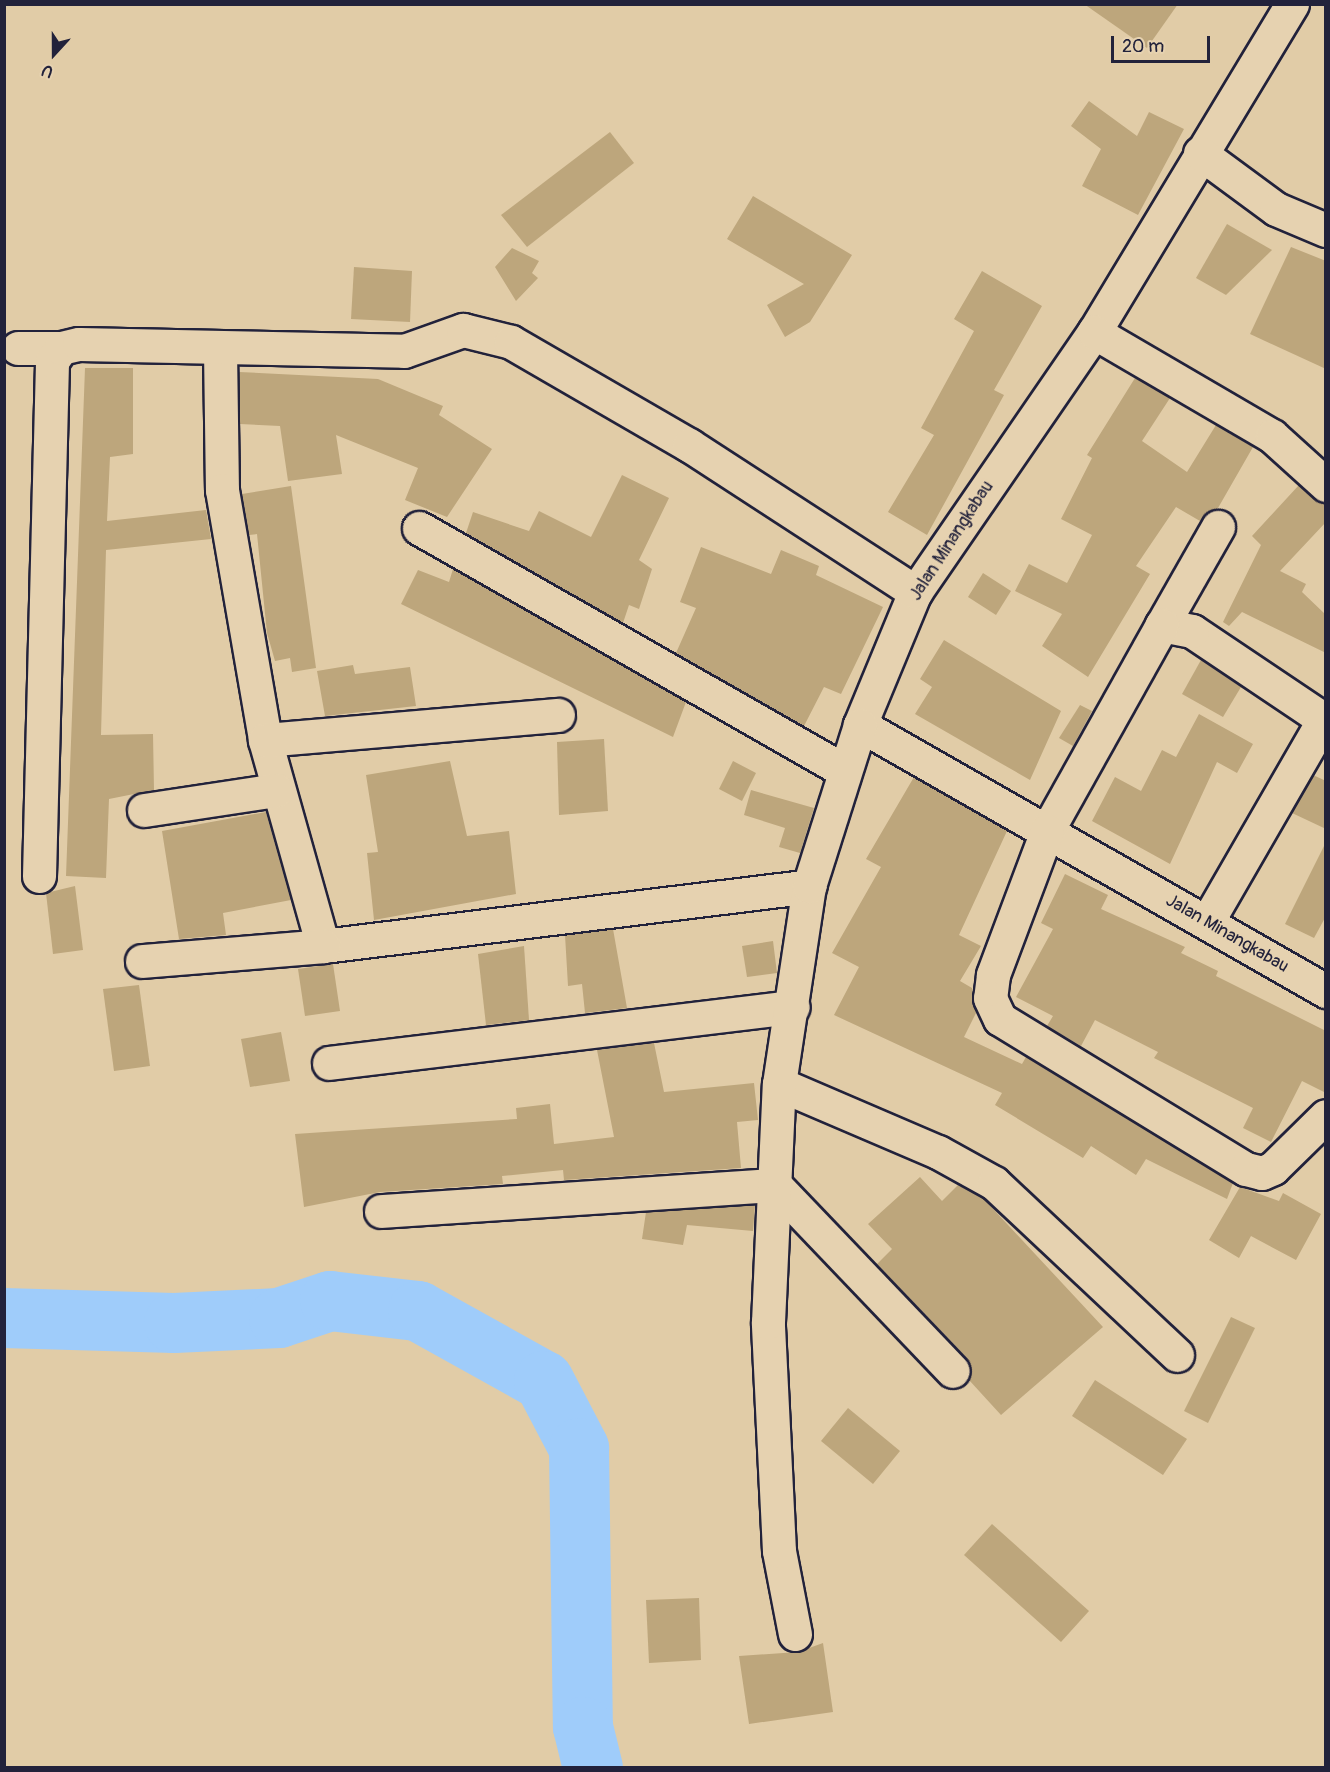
<!DOCTYPE html>
<style>
body{margin:0}
#map{position:relative;width:1330px;height:1772px;overflow:hidden;background:#e1cca7;font-family:Pangolin,sans-serif}
div>[style]{position:absolute}
.river>*{height:60px;margin:-30px;padding:0 30px;transform-origin:30px;border-radius:30px;background:#9fccfa}
.building>*{inset:0;background:#bda67c}
.roads{filter:drop-shadow(2px 0 #22223b) drop-shadow(-2px 0 #22223b) drop-shadow(0 2px #22223b) drop-shadow(0 -2px #22223b)}
.minor>*{height:33px;margin:-16.5px;padding:0 16.5px;transform-origin:16.5px;border-radius:16.5px;background:#e6d2b0}
span{translate:-50% -50%;white-space:nowrap;text-align:center;line-height:1.15;-webkit-text-stroke:5px #e6d2b0;paint-order:stroke}
.street-label{font-size:18px;color:#22223b}
.frame{position:absolute;inset:0;border:6px solid #22223b;pointer-events:none}
.north{position:absolute;left:24px;top:24px;width:60px;height:60px;-webkit-text-stroke:4px #e6d2b0;paint-order:stroke;rotate:201deg;font-size:16px;font-weight:700;line-height:24px;text-align:center;color:#22223b}
.north::after{content:'';display:block;margin:auto;width:21px;height:27px;background:#22223b;clip-path:polygon(50% 0,100% 100%,50% 72%,0 100%)}
.scale{position:absolute;left:1111px;top:36px;width:99px;height:27px;box-sizing:border-box;border:3px solid #22223b;border-top:0;padding-left:8px;font-size:18px;line-height:21px;white-space:nowrap;color:#22223b;-webkit-text-stroke:4px #e6d2b0;paint-order:stroke}
</style>
<div id="map">
<div class="river">
<i style="left:4px;top:1318px;width:170px;rotate:1.7deg"></i>
<i style="left:174px;top:1323px;width:105px;rotate:-2.7deg"></i>
<i style="left:279px;top:1318px;width:54px;rotate:-18.4deg"></i>
<i style="left:330px;top:1301px;width:89px;rotate:6.5deg"></i>
<i style="left:418px;top:1311px;width:144px;rotate:29.1deg"></i>
<i style="left:544px;top:1381px;width:76px;rotate:62.4deg"></i>
<i style="left:579px;top:1448px;width:279px;rotate:89.2deg"></i>
<i style="left:583px;top:1727px;width:42px;rotate:76.3deg"></i>
</div>
<div class="building">
<i style="clip-path:polygon(1084px 4px,1178px 4px,1147px 48px)"></i>
<i style="clip-path:polygon(1089px 101px,1137px 136px,1149px 112px,1184px 129px,1138px 215px,1082px 186px,1101px 149px,1071px 126px)"></i>
<i style="clip-path:polygon(610px 132px,634px 163px,527px 247px,501px 215px)"></i>
<i style="clip-path:polygon(753px 196px,852px 255px,810px 322px,785px 337px,767px 305px,804px 284px,727px 239px)"></i>
<i style="clip-path:polygon(1227px 224px,1272px 250px,1226px 295px,1196px 278px)"></i>
<i style="clip-path:polygon(1291px 247px,1326px 261px,1326px 369px,1250px 334px)"></i>
<i style="clip-path:polygon(512px 248px,539px 261px,532px 273px,538px 278px,516px 301px,495px 267px)"></i>
<i style="clip-path:polygon(354px 267px,412px 271px,410px 322px,351px 319px)"></i>
<i style="clip-path:polygon(982px 271px,1042px 306px,994px 390px,1004px 395px,927px 535px,888px 512px,934px 435px,921px 428px,974px 331px,954px 319px)"></i>
<i style="clip-path:polygon(85px 368px,133px 368px,133px 454px,110px 457px,107px 521px,206px 510px,211px 539px,106px 550px,101px 735px,153px 734px,154px 790px,109px 799px,106px 878px,66px 876px)"></i>
<i style="clip-path:polygon(239px 372px,378px 379px,443px 406px,439px 415px,492px 449px,447px 517px,405px 500px,418px 468px,336px 435px,342px 474px,288px 481px,280px 426px,240px 424px)"></i>
<i style="clip-path:polygon(1135px 378px,1170px 398px,1142px 441px,1187px 472px,1216px 425px,1253px 447px,1218px 508px,1200px 521px,1176px 507px,1136px 566px,1150px 574px,1088px 677px,1042px 646px,1062px 614px,1015px 591px,1029px 564px,1067px 583px,1092px 535px,1061px 519px,1092px 458px,1087px 455px)"></i>
<i style="clip-path:polygon(622px 475px,669px 498px,639px 560px,652px 569px,639px 609px,629px 605px,623px 623px,466px 533px,473px 512px,529px 531px,539px 511px,591px 537px)"></i>
<i style="clip-path:polygon(1299px 485px,1326px 503px,1326px 522px,1280px 571px,1306px 584px,1302px 592px,1326px 615px,1326px 653px,1242px 612px,1229px 626px,1223px 622px,1261px 545px,1252px 536px)"></i>
<i style="clip-path:polygon(291px 486px,316px 668px,292px 672px,290px 658px,275px 661px,267px 633px,257px 534px,249px 535px,242px 494px)"></i>
<i style="clip-path:polygon(701px 547px,771px 574px,781px 550px,819px 566px,816px 575px,883px 607px,841px 694px,824px 687px,804px 726px,676px 653px,696px 608px,680px 602px)"></i>
<i style="clip-path:polygon(453px 569px,686px 702px,673px 737px,401px 604px,418px 570px,449px 582px)"></i>
<i style="clip-path:polygon(983px 573px,1011px 591px,996px 615px,968px 597px)"></i>
<i style="clip-path:polygon(944px 640px,1061px 711px,1030px 780px,915px 714px,932px 687px,920px 679px)"></i>
<i style="clip-path:polygon(1201px 660px,1241px 687px,1223px 717px,1182px 694px)"></i>
<i style="clip-path:polygon(353px 665px,355px 674px,410px 667px,416px 706px,325px 716px,317px 671px)"></i>
<i style="clip-path:polygon(1080px 705px,1092px 711px,1073px 746px,1059px 738px)"></i>
<i style="clip-path:polygon(1199px 714px,1253px 744px,1237px 773px,1217px 762px,1170px 864px,1092px 821px,1115px 777px,1141px 791px,1162px 750px,1176px 757px)"></i>
<i style="clip-path:polygon(604px 739px,608px 811px,559px 815px,557px 742px)"></i>
<i style="clip-path:polygon(450px 761px,467px 836px,509px 831px,516px 894px,374px 920px,367px 853px,378px 852px,366px 775px)"></i>
<i style="clip-path:polygon(733px 761px,756px 773px,742px 801px,719px 789px)"></i>
<i style="clip-path:polygon(1313px 775px,1326px 781px,1326px 829px,1292px 813px)"></i>
<i style="clip-path:polygon(914px 777px,1007px 831px,959px 935px,981px 946px,960px 981px,972px 988px,976px 1013px,964px 1037px,1022px 1064px,1026px 1057px,1233px 1183px,1227px 1199px,1146px 1159px,1136px 1175px,1091px 1146px,1083px 1158px,995px 1105px,1002px 1093px,834px 1015px,859px 967px,832px 953px,881px 867px,866px 859px)"></i>
<i style="clip-path:polygon(751px 790px,814px 808px,800px 853px,779px 847px,785px 828px,744px 815px)"></i>
<i style="clip-path:polygon(266px 812px,291px 900px,223px 913px,226px 935px,179px 939px,162px 831px)"></i>
<i style="clip-path:polygon(1326px 842px,1326px 916px,1314px 938px,1285px 924px)"></i>
<i style="clip-path:polygon(1065px 874px,1108px 895px,1101px 909px,1185px 947px,1181px 953px,1218px 971px,1216px 976px,1326px 1031px,1326px 1093px,1302px 1081px,1271px 1142px,1243px 1128px,1253px 1108px,1154px 1058px,1158px 1052px,1095px 1020px,1081px 1046px,1047px 1026px,1053px 1016px,1016px 997px,1053px 929px,1041px 923px)"></i>
<i style="clip-path:polygon(75px 886px,83px 950px,53px 954px,46px 893px)"></i>
<i style="clip-path:polygon(613px 929px,627px 1008px,585px 1013px,582px 984px,568px 986px,565px 935px)"></i>
<i style="clip-path:polygon(773px 941px,777px 973px,747px 977px,742px 946px)"></i>
<i style="clip-path:polygon(524px 946px,529px 1020px,486px 1025px,478px 954px)"></i>
<i style="clip-path:polygon(333px 964px,340px 1011px,305px 1016px,298px 969px)"></i>
<i style="clip-path:polygon(139px 985px,150px 1066px,114px 1071px,103px 989px)"></i>
<i style="clip-path:polygon(281px 1032px,290px 1081px,250px 1087px,241px 1039px)"></i>
<i style="clip-path:polygon(654px 1043px,664px 1092px,754px 1083px,758px 1120px,737px 1122px,741px 1168px,564px 1180px,563px 1170px,502px 1176px,503px 1184px,380px 1192px,304px 1207px,295px 1134px,517px 1119px,516px 1108px,550px 1104px,554px 1144px,614px 1137px,597px 1050px)"></i>
<i style="clip-path:polygon(920px 1177px,942px 1201px,958px 1185px,983px 1198px,1103px 1327px,1001px 1415px,969px 1380px,967px 1358px,877px 1264px,892px 1249px,868px 1224px)"></i>
<i style="clip-path:polygon(1240px 1187px,1279px 1201px,1283px 1193px,1321px 1214px,1296px 1260px,1251px 1236px,1239px 1258px,1209px 1240px)"></i>
<i style="clip-path:polygon(755px 1205px,753px 1231px,687px 1225px,683px 1245px,642px 1239px,646px 1212px)"></i>
<i style="clip-path:polygon(1231px 1317px,1255px 1328px,1208px 1423px,1184px 1411px)"></i>
<i style="clip-path:polygon(1095px 1380px,1187px 1439px,1163px 1475px,1072px 1416px)"></i>
<i style="clip-path:polygon(848px 1408px,900px 1451px,873px 1484px,821px 1441px)"></i>
<i style="clip-path:polygon(992px 1524px,1089px 1611px,1061px 1642px,964px 1555px)"></i>
<i style="clip-path:polygon(699px 1598px,701px 1660px,649px 1663px,646px 1600px)"></i>
<i style="clip-path:polygon(823px 1643px,833px 1712px,749px 1724px,739px 1656px,798px 1652px)"></i>
</div>
<div class="roads">
<div class="minor">
<i style="left:1292px;top:4px;width:383px;rotate:121.1deg"></i>
<i style="left:1094px;top:332px;width:316px;rotate:124.5deg"></i>
<i style="left:915px;top:592px;width:144px;rotate:112.5deg"></i>
<i style="left:860px;top:725px;width:537px;rotate:29.72deg"></i>
<i style="left:1200px;top:153px;width:94px;rotate:36.4deg"></i>
<i style="left:1276px;top:209px;width:54px;rotate:22.8deg"></i>
<i style="left:1094px;top:332px;width:206px;rotate:30.3deg"></i>
<i style="left:1272px;top:436px;width:73px;rotate:42.2deg"></i>
<i style="left:18px;top:348px;width:43px"></i>
<i style="left:220px;top:349px;width:141px;rotate:89.2deg"></i>
<i style="left:222px;top:490px;width:254px;rotate:80.2deg"></i>
<i style="left:265px;top:740px;width:214px;rotate:74.3deg"></i>
<i style="left:323px;top:946px;width:490px;rotate:-7deg"></i>
<i style="left:419px;top:528px;width:487px;rotate:29.7deg"></i>
<i style="left:1162px;top:625px;width:113px;rotate:-60.3deg"></i>
<i style="left:1326px;top:721px;width:161px;rotate:-146.1deg"></i>
<i style="left:1192px;top:631px;width:31px;rotate:-169deg"></i>
<i style="left:1162px;top:625px;width:236px;rotate:119.2deg"></i>
<i style="left:1047px;top:831px;width:154px;rotate:110.6deg"></i>
<i style="left:993px;top:975px;width:23px;rotate:97deg"></i>
<i style="left:990px;top:998px;width:23px;rotate:65deg"></i>
<i style="left:1000px;top:1019px;width:288px;rotate:31.4deg"></i>
<i style="left:1246px;top:1169px;width:16px;rotate:14deg"></i>
<i style="left:1262px;top:1173px;width:12px;rotate:-24deg"></i>
<i style="left:1273px;top:1168px;width:74px;rotate:-44.5deg"></i>
<i style="left:265px;top:740px;width:294px;rotate:-4.9deg"></i>
<i style="left:144px;top:810px;width:134px;rotate:-8.6deg"></i>
<i style="left:39px;top:876px;width:515px;rotate:-88.55deg"></i>
<i style="left:52px;top:361px;width:16px;rotate:-55deg"></i>
<i style="left:61px;top:348px;width:18px;rotate:-13deg"></i>
<i style="left:79px;top:344px;width:325px;rotate:1.2deg"></i>
<i style="left:404px;top:351px;width:63px;rotate:-19.6deg"></i>
<i style="left:463px;top:330px;width:49px;rotate:14deg"></i>
<i style="left:511px;top:342px;width:206px;rotate:30.1deg"></i>
<i style="left:689px;top:445px;width:270px;rotate:33deg"></i>
<i style="left:1207px;top:922px;width:234px;rotate:-60deg"></i>
<i style="left:142px;top:961px;width:182px;rotate:-4.7deg"></i>
<i style="left:329px;top:1063px;width:467px;rotate:-6.9deg"></i>
<i style="left:779px;top:1084px;width:173px;rotate:23.2deg"></i>
<i style="left:938px;top:1152px;width:64px;rotate:29deg"></i>
<i style="left:994px;top:1183px;width:251px;rotate:43.2deg"></i>
<i style="left:381px;top:1211px;width:395px;rotate:-3.8deg"></i>
<i style="left:775px;top:1185px;width:257px;rotate:46.3deg"></i>
<i style="left:795px;top:1634px;width:85px;rotate:-100.9deg"></i>
<i style="left:779px;top:1551px;width:229px;rotate:-92.8deg"></i>
<i style="left:768px;top:1322px;width:238px;rotate:-87.4deg"></i>
<i style="left:779px;top:1084px;width:200px;rotate:-81.4deg"></i>
<i style="left:809px;top:886px;width:169px;rotate:-72.4deg"></i>
</div>
</div>
<div class="street-label">
<span style="left:952px;top:541px;rotate:-57deg">Jalan Minangkabau</span>
<span style="left:1227px;top:934px;rotate:30deg">Jalan Minangkabau</span>
</div>
<div class="frame"></div>
<div class="north">U</div>
<div class="scale">20 m</div>
</div>
